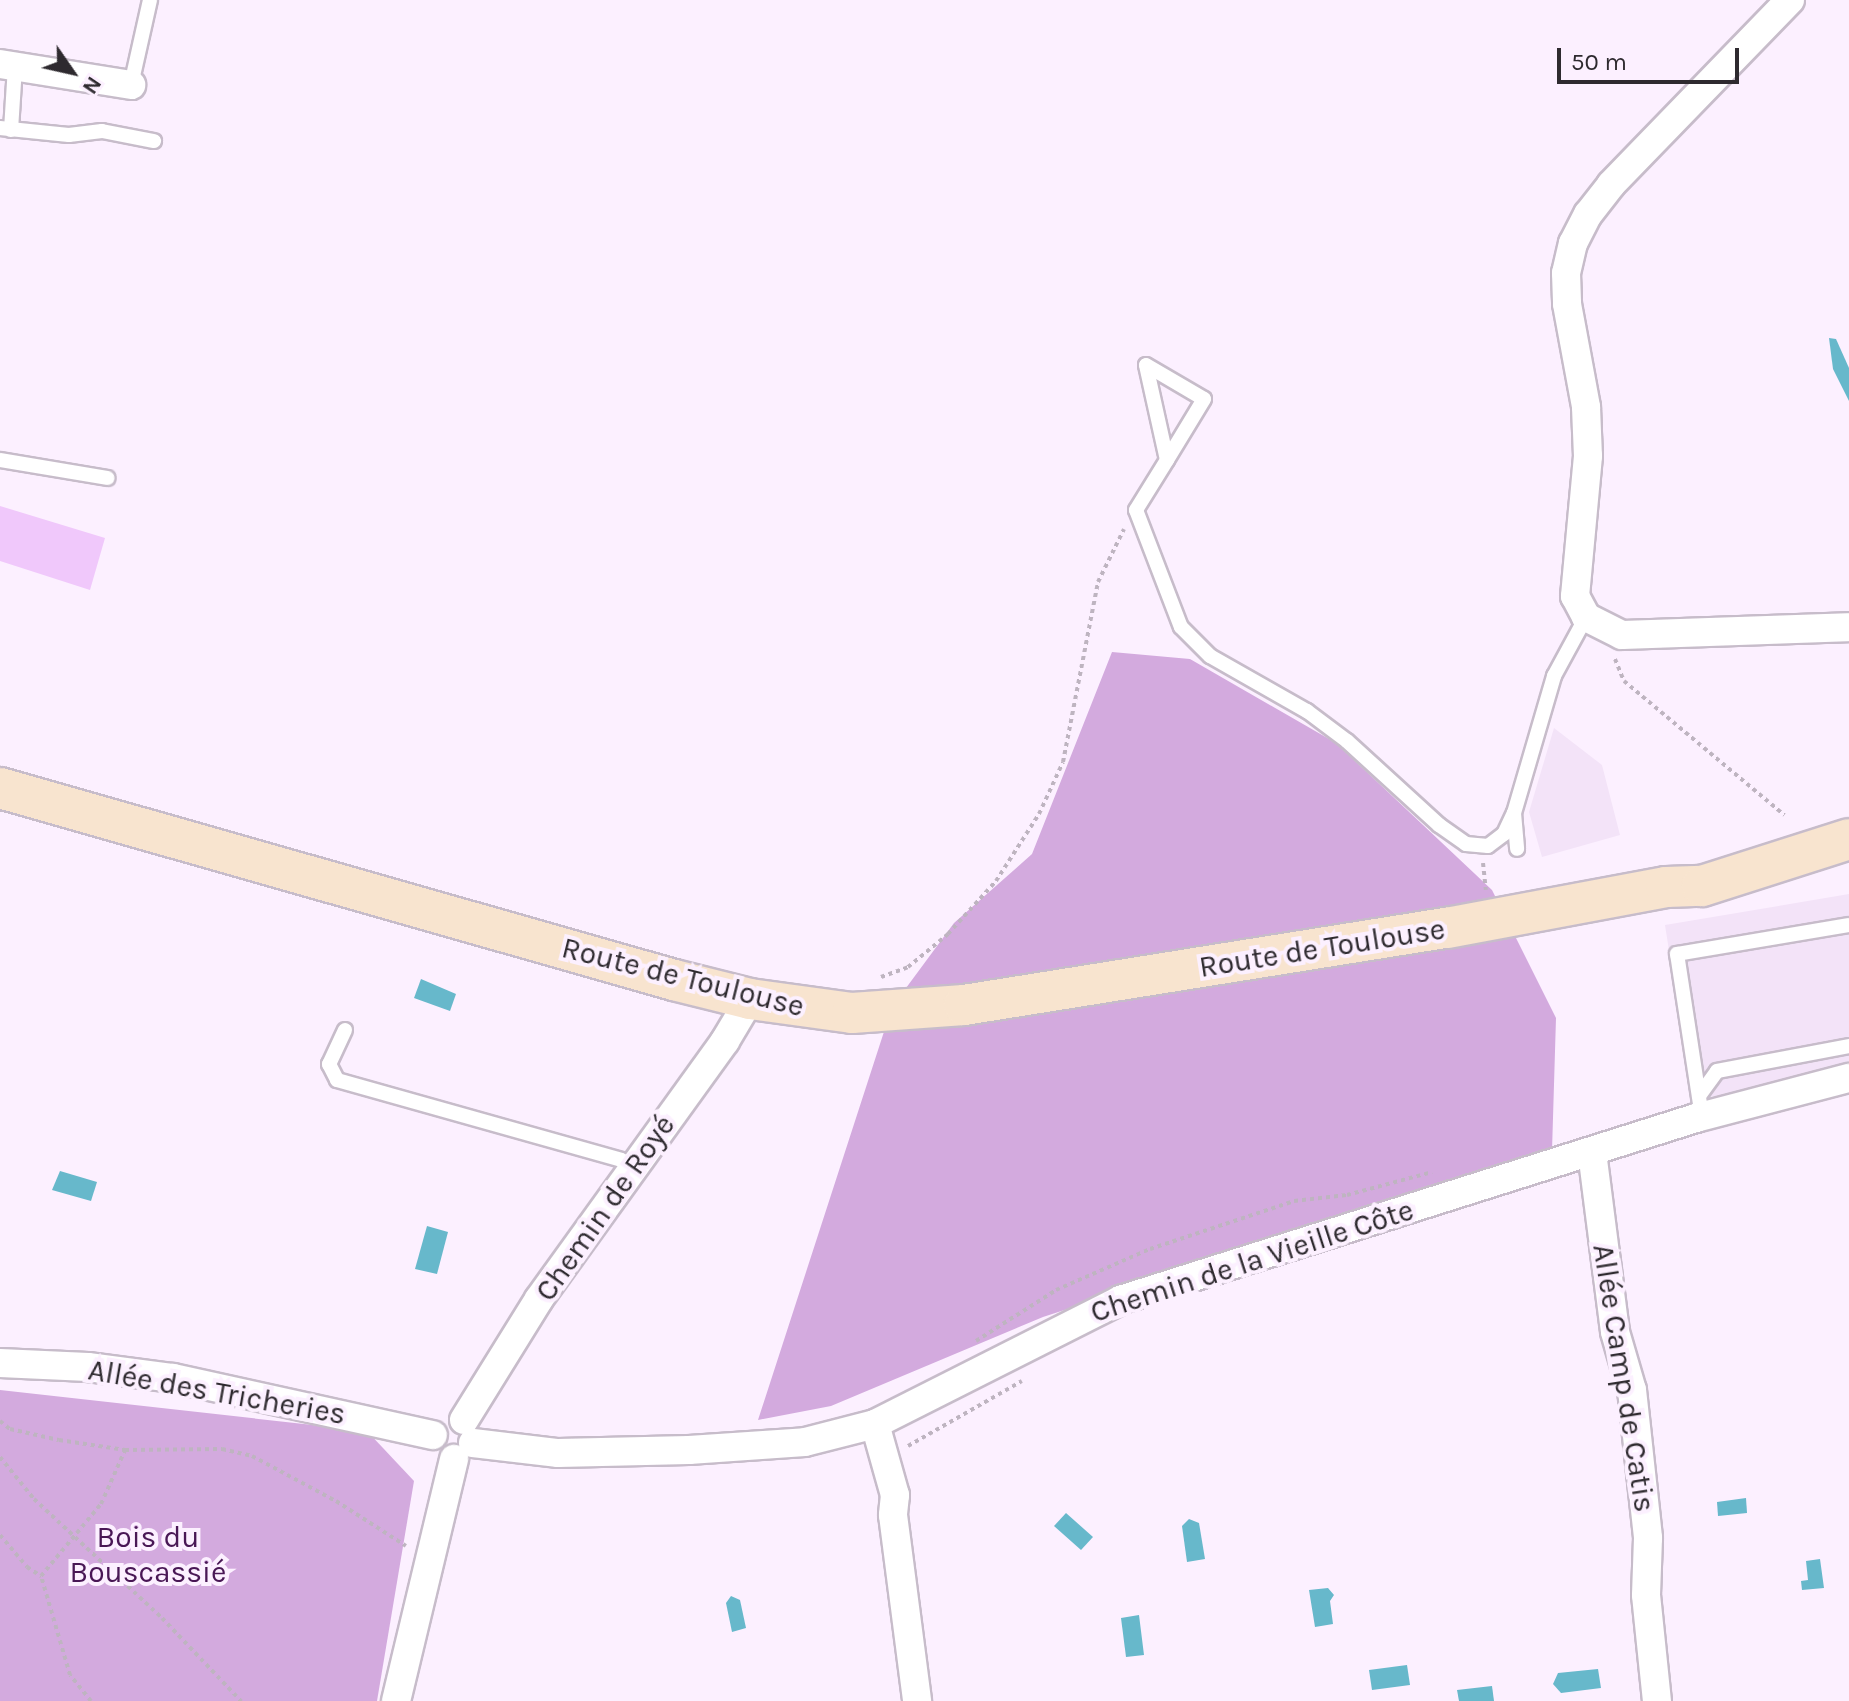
<!DOCTYPE html>
<meta charset="utf-8">
<style>
body{margin:0}
#map{position:relative;width:1849px;height:1701px;overflow:hidden;background:#fcf0ff;font-family:Karla,sans-serif}
div>[style]{position:absolute}
.built>*{inset:0;background:#f3e3f8}
.green>*{inset:0;background:#f0c8fb}
.forest>*{inset:0;background:#d3aade}
.water>*{inset:0;background:#67b8cb}
.path>*{height:4px;margin-top:-2px;transform-origin:0;background:repeating-linear-gradient(90deg,#beb4c0 0 4px,transparent 0 8px)}
.roads{filter:drop-shadow(2px 0 #c7bcca) drop-shadow(-2px 0 #c7bcca) drop-shadow(0 2px #c7bcca) drop-shadow(0 -2px #c7bcca)}
.lane>*{height:14px;margin:-7px;padding:0 7px;transform-origin:7px;border-radius:7px;background:#fff}
.street>*{height:28px;margin:-14px;padding:0 14px;transform-origin:14px;border-radius:14px;background:#fff}
.secondary>*{height:40px;margin:-20px;padding:0 20px;transform-origin:20px;border-radius:20px;background:#f8e4cf}
span{translate:-50% -50%;white-space:nowrap;text-align:center;line-height:1.15;-webkit-text-stroke:8px #fcf0ff;paint-order:stroke}
.street-label{font-size:30px;color:#2e2a2f}
.park-label{font-size:30px;color:#491755}
.north{position:absolute;left:32px;top:32px;width:80px;height:80px;-webkit-text-stroke:6px #fcf0ff;paint-order:stroke;rotate:124deg;font-size:22px;font-weight:700;line-height:32px;text-align:center;color:#2e2a2f}
.north::after{content:'';display:block;margin:auto;width:28px;height:36px;background:#2e2a2f;clip-path:polygon(50% 0,100% 100%,50% 72%,0 100%)}
.scale{position:absolute;left:1557px;top:48px;width:182px;height:36px;box-sizing:border-box;border:4px solid #2e2a2f;border-top:0;padding-left:10px;font-size:24px;line-height:28px;white-space:nowrap;color:#2e2a2f;-webkit-text-stroke:6px #fcf0ff;paint-order:stroke}
</style>
<div id="map">
<div class="built">
<i style="clip-path:polygon(1554px 728px,1602px 765px,1620px 835px,1542px 857px,1529px 812px)"></i>
<i style="clip-path:polygon(1849px 894px,1849px 1067px,1762px 1090px,1692px 1099px,1665px 925px)"></i>
</div>
<div class="green">
<i style="clip-path:polygon(0 506px,105px 538px,90px 590px,0 561px)"></i>
</div>
<div class="forest">
<i style="clip-path:polygon(1112px 652px,1190px 659px,1336px 743px,1492px 890px,1556px 1018px,1552px 1151px,1043px 1317px,831px 1406px,758px 1420px,892px 1007px,954px 923px,1032px 854px)"></i>
<i style="clip-path:polygon(0 1390px,367px 1431px,414px 1481px,377px 1701px,0 1701px)"></i>
</div>
<div class="water">
<i style="clip-path:polygon(1829px 338px,1836px 339px,1849px 368px,1849px 401px,1833px 369px)"></i>
<i style="clip-path:polygon(421px 979px,456px 994px,450px 1011px,414px 998px)"></i>
<i style="clip-path:polygon(60px 1171px,97px 1182px,91px 1201px,52px 1190px)"></i>
<i style="clip-path:polygon(427px 1226px,448px 1232px,437px 1274px,415px 1269px)"></i>
<i style="clip-path:polygon(1746px 1498px,1747px 1513px,1718px 1516px,1717px 1502px)"></i>
<i style="clip-path:polygon(1066px 1513px,1093px 1537px,1081px 1550px,1054px 1526px)"></i>
<i style="clip-path:polygon(1189px 1519px,1199px 1523px,1205px 1559px,1187px 1562px,1182px 1526px)"></i>
<i style="clip-path:polygon(1820px 1559px,1824px 1588px,1802px 1590px,1801px 1581px,1808px 1580px,1806px 1561px)"></i>
<i style="clip-path:polygon(1328px 1588px,1334px 1595px,1330px 1601px,1333px 1624px,1315px 1627px,1309px 1590px)"></i>
<i style="clip-path:polygon(731px 1596px,740px 1600px,746px 1628px,732px 1632px,726px 1603px)"></i>
<i style="clip-path:polygon(1139px 1615px,1144px 1655px,1126px 1657px,1121px 1618px)"></i>
<i style="clip-path:polygon(1407px 1665px,1410px 1685px,1372px 1690px,1369px 1670px)"></i>
<i style="clip-path:polygon(1598px 1669px,1601px 1688px,1561px 1693px,1553px 1684px,1558px 1673px)"></i>
<i style="clip-path:polygon(1492px 1686px,1494px 1701px,1459px 1701px,1457px 1690px)"></i>
</div>
<div class="path">
<i style="left:1615px;top:659px;width:24px;rotate:68deg"></i>
<i style="left:1624px;top:681px;width:209px;rotate:39.9deg"></i>
<i style="left:1483px;top:863px;width:27px;rotate:84deg"></i>
<i style="left:881px;top:977px;width:29px;rotate:-20deg"></i>
<i style="left:908px;top:967px;width:52px;rotate:-39.5deg"></i>
<i style="left:948px;top:934px;width:72px;rotate:-47.8deg"></i>
<i style="left:996px;top:881px;width:80px;rotate:-57.3deg"></i>
<i style="left:1039px;top:814px;width:57px;rotate:-65.2deg"></i>
<i style="left:1063px;top:762px;width:183px;rotate:-79deg"></i>
<i style="left:1098px;top:582px;width:59px;rotate:-63.9deg"></i>
<i style="left:976px;top:1341px;width:95px;rotate:-32.5deg"></i>
<i style="left:1056px;top:1290px;width:103px;rotate:-23.6deg"></i>
<i style="left:1150px;top:1249px;width:152px;rotate:-18.4deg"></i>
<i style="left:1294px;top:1201px;width:53px;rotate:-6.5deg"></i>
<i style="left:1347px;top:1195px;width:88px;rotate:-15.1deg"></i>
<i style="left:0;top:1421px;width:13px;rotate:39deg"></i>
<i style="left:10px;top:1429px;width:50px;rotate:12.7deg"></i>
<i style="left:59px;top:1440px;width:67px;rotate:8.6deg"></i>
<i style="left:125px;top:1450px;width:97px;rotate:-0.6deg"></i>
<i style="left:222px;top:1449px;width:31px;rotate:13deg"></i>
<i style="left:252px;top:1456px;width:95px;rotate:28.2deg"></i>
<i style="left:336px;top:1501px;width:83px;rotate:32.7deg"></i>
<i style="left:908px;top:1446px;width:131px;rotate:-29.7deg"></i>
<i style="left:0;top:1457px;width:54px;rotate:51deg"></i>
<i style="left:34px;top:1499px;width:175px;rotate:42.9deg"></i>
<i style="left:162px;top:1618px;width:115px;rotate:46.4deg"></i>
<i style="left:0;top:1535px;width:42px;rotate:49.8deg"></i>
<i style="left:27px;top:1567px;width:17px;rotate:33deg"></i>
<i style="left:91px;top:1701px;width:33px;rotate:-129deg"></i>
<i style="left:70px;top:1675px;width:103px;rotate:-106.3deg"></i>
<i style="left:41px;top:1576px;width:94px;rotate:-50.2deg"></i>
<i style="left:101px;top:1504px;width:59px;rotate:-66deg"></i>
</div>
<div class="roads">
<div class="lane">
<i style="left:131px;top:85px;width:87px;rotate:-77.4deg"></i>
<i style="left:0;top:128px;width:69px;rotate:5.8deg"></i>
<i style="left:69px;top:135px;width:33px;rotate:-7deg"></i>
<i style="left:102px;top:131px;width:53px;rotate:10.9deg"></i>
<i style="left:11px;top:130px;width:63px;rotate:-86.4deg"></i>
<i style="left:0;top:460px;width:109px;rotate:9.5deg"></i>
<i style="left:1167px;top:460px;width:97px;rotate:-102.5deg"></i>
<i style="left:1146px;top:365px;width:67px;rotate:30.4deg"></i>
<i style="left:1204px;top:399px;width:71px;rotate:121.2deg"></i>
<i style="left:1167px;top:460px;width:59px;rotate:121.8deg"></i>
<i style="left:1136px;top:510px;width:125px;rotate:69deg"></i>
<i style="left:1181px;top:627px;width:41px;rotate:45deg"></i>
<i style="left:1210px;top:656px;width:112px;rotate:29.6deg"></i>
<i style="left:1307px;top:711px;width:50px;rotate:36.9deg"></i>
<i style="left:1347px;top:741px;width:125px;rotate:42.4deg"></i>
<i style="left:1439px;top:825px;width:33px;rotate:35deg"></i>
<i style="left:1466px;top:844px;width:22px;rotate:5deg"></i>
<i style="left:1488px;top:846px;width:20px;rotate:-37deg"></i>
<i style="left:1504px;top:834px;width:23px;rotate:-65deg"></i>
<i style="left:1514px;top:813px;width:143px;rotate:-73.7deg"></i>
<i style="left:1554px;top:676px;width:67px;rotate:-61.5deg"></i>
<i style="left:1514px;top:813px;width:36px;rotate:85deg"></i>
<i style="left:345px;top:1030px;width:38px;rotate:115deg"></i>
<i style="left:329px;top:1064px;width:18px;rotate:63deg"></i>
<i style="left:337px;top:1080px;width:295px;rotate:15.7deg"></i>
<i style="left:621px;top:1160px;width:14px;rotate:36deg"></i>
<i style="left:1699px;top:1096px;width:31px;rotate:-54deg"></i>
<i style="left:1717px;top:1071px;width:134px;rotate:-10.7deg"></i>
<i style="left:1702px;top:1117px;width:165px;rotate:-98.7deg"></i>
<i style="left:1677px;top:954px;width:174px;rotate:-9.6deg"></i>
</div>
<div class="street">
<i style="left:1790px;top:0;width:257px;rotate:134.1deg"></i>
<i style="left:1611px;top:185px;width:37px;rotate:128deg"></i>
<i style="left:1588px;top:214px;width:33px;rotate:117deg"></i>
<i style="left:1573px;top:243px;width:31px;rotate:103deg"></i>
<i style="left:1566px;top:273px;width:31px;rotate:88deg"></i>
<i style="left:1567px;top:304px;width:105px;rotate:79.5deg"></i>
<i style="left:1586px;top:407px;width:49px;rotate:87.7deg"></i>
<i style="left:1588px;top:456px;width:141px;rotate:95.3deg"></i>
<i style="left:1575px;top:596px;width:24px;rotate:62deg"></i>
<i style="left:1586px;top:617px;width:40px;rotate:26.6deg"></i>
<i style="left:1622px;top:635px;width:227px;rotate:-2deg"></i>
<i style="left:0;top:64px;width:133px;rotate:9.1deg"></i>
<i style="left:1592px;top:1152px;width:181px;rotate:82.7deg"></i>
<i style="left:1615px;top:1332px;width:60px;rotate:73.7deg"></i>
<i style="left:1632px;top:1390px;width:149px;rotate:83.8deg"></i>
<i style="left:1648px;top:1538px;width:57px;rotate:92deg"></i>
<i style="left:1646px;top:1595px;width:107px;rotate:84.1deg"></i>
<i style="left:0;top:1363px;width:88px;rotate:2.6deg"></i>
<i style="left:88px;top:1367px;width:86px;rotate:7.4deg"></i>
<i style="left:173px;top:1378px;width:266px;rotate:12.4deg"></i>
<i style="left:464px;top:1420px;width:142px;rotate:-58.2deg"></i>
<i style="left:539px;top:1299px;width:318px;rotate:-54.2deg"></i>
<i style="left:725px;top:1041px;width:49px;rotate:-59.2deg"></i>
<i style="left:875px;top:1424px;width:74px;rotate:74.3deg"></i>
<i style="left:895px;top:1495px;width:20px;rotate:96deg"></i>
<i style="left:893px;top:1515px;width:188px;rotate:82.6deg"></i>
<i style="left:473px;top:1443px;width:86px;rotate:6.7deg"></i>
<i style="left:558px;top:1453px;width:131px;rotate:-1.3deg"></i>
<i style="left:689px;top:1450px;width:116px;rotate:-3.9deg"></i>
<i style="left:805px;top:1442px;width:72px;rotate:-14.4deg"></i>
<i style="left:875px;top:1424px;width:275px;rotate:-26.8deg"></i>
<i style="left:1120px;top:1300px;width:604px;rotate:-17.54deg"></i>
<i style="left:1696px;top:1118px;width:158px;rotate:-14.7deg"></i>
<i style="left:396px;top:1701px;width:249px;rotate:-76.5deg"></i>
</div>
<div class="secondary">
<i style="left:0;top:788px;width:701px;rotate:15.9deg"></i>
<i style="left:674px;top:980px;width:78px;rotate:14deg"></i>
<i style="left:750px;top:999px;width:103px;rotate:7.8deg"></i>
<i style="left:852px;top:1013px;width:112px;rotate:-4.1deg"></i>
<i style="left:964px;top:1005px;width:489px;rotate:-9.1deg"></i>
<i style="left:1447px;top:928px;width:223px;rotate:-10.6deg"></i>
<i style="left:1666px;top:887px;width:36px;rotate:-2deg"></i>
<i style="left:1702px;top:886px;width:154px;rotate:-17.7deg"></i>
</div>
</div>
<div class="street-label">
<span style="left:1322px;top:948px;rotate:-9deg">Route de Toulouse</span>
<span style="left:683px;top:977px;rotate:14deg">Route de Toulouse</span>
<span style="left:605px;top:1208px;rotate:-55deg">Chemin de Royé</span>
<span style="left:1252px;top:1261px;rotate:-18deg">Chemin de la Vieille Côte</span>
<span style="left:1624px;top:1378px;rotate:81deg">Allée Camp de Catis</span>
<span style="left:217px;top:1392px;rotate:10deg">Allée des Tricheries</span>
</div>
<div class="park-label">
<span style="left:148px;top:1554px">Bois du<br>Bouscassié</span>
</div>
<div class="north">N</div>
<div class="scale">50 m</div>
</div>
